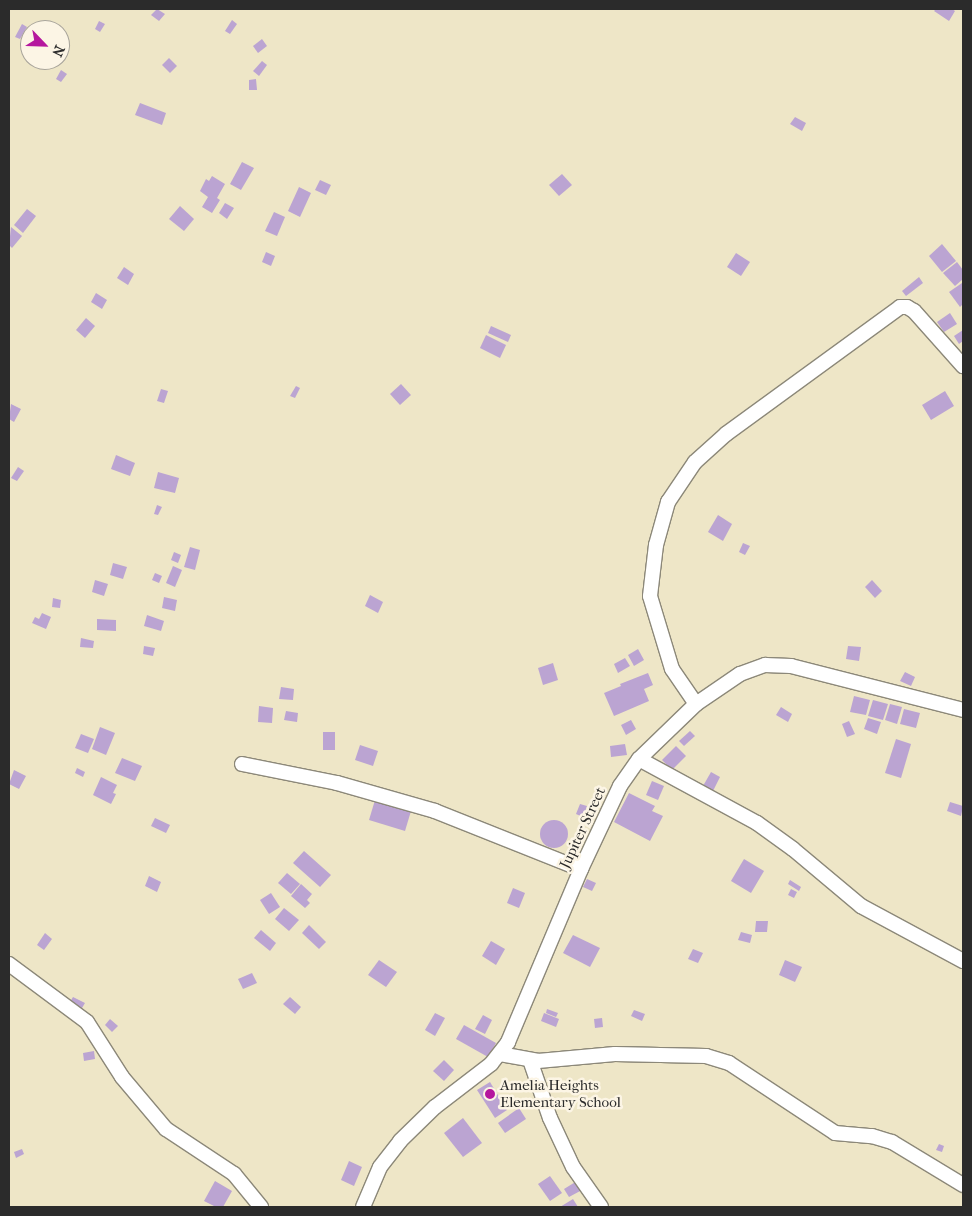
<!DOCTYPE html>
<style>
body{margin:0}
#map{position:relative;width:972px;height:1216px;overflow:hidden;background:#eee6c7;font-family:"IM FELL French Canon",serif}
div>[style]{position:absolute}
.building>*{inset:0;background:#bba4d2}
.round{border-radius:50%}
.roads{filter:drop-shadow(1px 0 #8c8879) drop-shadow(-1px 0 #8c8879) drop-shadow(0 1px #8c8879) drop-shadow(0 -1px #8c8879)}
.street>*{height:14px;margin:-7px;padding:0 7px;transform-origin:7px;border-radius:7px;background:#fff}
.dots>*{width:14px;height:14px;translate:-50% -50%;box-sizing:border-box;border:2px solid #fcf5e5;border-radius:50%}
span{translate:-50% -50%;white-space:nowrap;text-align:center;line-height:1.15;-webkit-text-stroke:5px #fcf5e5;paint-order:stroke}
.street-label{font-size:15px;color:#2b2b2b}
.poi-label{font-size:15px;color:#2b2b2b}
.left{translate:0 -50%;text-align:left}
.frame{position:absolute;inset:0;border:10px solid #2b2b2b;pointer-events:none}
.north{position:absolute;left:20px;top:20px;width:50px;height:50px;box-sizing:border-box;background:#fcf5e5;border:1px solid #a8a49b;border-radius:50%;rotate:114deg;font-size:14px;font-weight:700;line-height:20px;text-align:center;color:#2b2b2b}
.north::after{content:'';display:block;margin:auto;width:18px;height:22px;background:#b5179e;clip-path:polygon(50% 0,100% 100%,50% 72%,0 100%)}
</style>
<div id="map">
<div class="building">
<i style="clip-path:polygon(157px 9px,165px 14px,159px 21px,151px 15px)"></i>
<i style="clip-path:polygon(936px 9px,952px 9px,955px 11px,949px 21px,934px 11px)"></i>
<i style="clip-path:polygon(232px 20px,237px 24px,230px 34px,225px 31px)"></i>
<i style="clip-path:polygon(99px 21px,105px 24px,100px 32px,95px 29px)"></i>
<i style="clip-path:polygon(22px 24px,27px 27px,20px 39px,15px 37px)"></i>
<i style="clip-path:polygon(262px 39px,267px 46px,258px 53px,253px 46px)"></i>
<i style="clip-path:polygon(169px 58px,177px 66px,170px 73px,162px 65px)"></i>
<i style="clip-path:polygon(262px 61px,267px 65px,259px 76px,253px 71px)"></i>
<i style="clip-path:polygon(61px 70px,67px 74px,61px 82px,56px 79px)"></i>
<i style="clip-path:polygon(256px 79px,257px 90px,249px 90px,249px 80px)"></i>
<i style="clip-path:polygon(140px 103px,166px 113px,162px 125px,135px 115px)"></i>
<i style="clip-path:polygon(795px 117px,806px 123px,802px 131px,790px 124px)"></i>
<i style="clip-path:polygon(242px 162px,254px 168px,241px 190px,230px 184px)"></i>
<i style="clip-path:polygon(562px 174px,572px 185px,559px 196px,549px 185px)"></i>
<i style="clip-path:polygon(212px 176px,225px 184px,217px 198px,220px 200px,212px 213px,202px 207px,208px 197px,200px 191px,206px 179px,209px 181px)"></i>
<i style="clip-path:polygon(320px 180px,331px 185px,326px 195px,315px 190px)"></i>
<i style="clip-path:polygon(299px 187px,311px 193px,300px 217px,288px 211px)"></i>
<i style="clip-path:polygon(225px 203px,234px 208px,227px 219px,219px 213px)"></i>
<i style="clip-path:polygon(180px 206px,194px 219px,184px 231px,169px 219px)"></i>
<i style="clip-path:polygon(27px 209px,36px 216px,23px 233px,14px 225px)"></i>
<i style="clip-path:polygon(274px 212px,285px 217px,277px 236px,265px 231px)"></i>
<i style="clip-path:polygon(11px 227px,22px 236px,12px 248px,9px 245px)"></i>
<i style="clip-path:polygon(942px 244px,956px 261px,942px 272px,929px 256px)"></i>
<i style="clip-path:polygon(266px 252px,275px 256px,271px 266px,262px 262px)"></i>
<i style="clip-path:polygon(736px 253px,750px 262px,741px 276px,727px 267px)"></i>
<i style="clip-path:polygon(957px 262px,963px 270px,963px 279px,955px 286px,943px 273px)"></i>
<i style="clip-path:polygon(124px 267px,134px 274px,128px 285px,117px 278px)"></i>
<i style="clip-path:polygon(919px 277px,923px 283px,906px 296px,902px 291px)"></i>
<i style="clip-path:polygon(962px 283px,963px 304px,960px 307px,949px 292px)"></i>
<i style="clip-path:polygon(96px 293px,107px 300px,102px 309px,91px 302px)"></i>
<i style="clip-path:polygon(950px 313px,957px 324px,944px 332px,937px 322px)"></i>
<i style="clip-path:polygon(86px 318px,95px 326px,85px 338px,76px 330px)"></i>
<i style="clip-path:polygon(491px 326px,511px 335px,508px 342px,488px 333px)"></i>
<i style="clip-path:polygon(963px 330px,963px 341px,959px 344px,954px 336px)"></i>
<i style="clip-path:polygon(486px 335px,506px 345px,500px 358px,480px 348px)"></i>
<i style="clip-path:polygon(401px 384px,411px 395px,400px 405px,390px 394px)"></i>
<i style="clip-path:polygon(296px 386px,300px 388px,295px 398px,290px 396px)"></i>
<i style="clip-path:polygon(161px 389px,168px 391px,164px 403px,157px 401px)"></i>
<i style="clip-path:polygon(945px 391px,954px 406px,931px 420px,922px 405px)"></i>
<i style="clip-path:polygon(11px 404px,21px 409px,14px 422px,9px 419px)"></i>
<i style="clip-path:polygon(116px 455px,135px 463px,130px 476px,111px 469px)"></i>
<i style="clip-path:polygon(18px 467px,24px 471px,17px 481px,11px 478px)"></i>
<i style="clip-path:polygon(158px 472px,179px 478px,175px 493px,154px 488px)"></i>
<i style="clip-path:polygon(157px 505px,162px 507px,158px 515px,154px 514px)"></i>
<i style="clip-path:polygon(718px 515px,732px 524px,723px 541px,708px 532px)"></i>
<i style="clip-path:polygon(743px 543px,750px 546px,745px 555px,739px 552px)"></i>
<i style="clip-path:polygon(190px 547px,200px 550px,195px 570px,184px 567px)"></i>
<i style="clip-path:polygon(174px 552px,181px 555px,178px 563px,171px 560px)"></i>
<i style="clip-path:polygon(113px 563px,127px 567px,123px 579px,110px 575px)"></i>
<i style="clip-path:polygon(173px 566px,182px 570px,175px 587px,166px 583px)"></i>
<i style="clip-path:polygon(155px 573px,162px 576px,159px 583px,152px 580px)"></i>
<i style="clip-path:polygon(95px 580px,108px 584px,104px 596px,92px 592px)"></i>
<i style="clip-path:polygon(872px 580px,882px 591px,875px 598px,865px 587px)"></i>
<i style="clip-path:polygon(370px 595px,383px 602px,378px 613px,365px 606px)"></i>
<i style="clip-path:polygon(164px 597px,177px 600px,175px 611px,162px 608px)"></i>
<i style="clip-path:polygon(53px 598px,61px 600px,60px 608px,52px 607px)"></i>
<i style="clip-path:polygon(42px 613px,51px 617px,46px 629px,32px 623px,35px 617px,39px 619px)"></i>
<i style="clip-path:polygon(147px 615px,164px 621px,161px 631px,144px 626px)"></i>
<i style="clip-path:polygon(97px 619px,116px 620px,116px 631px,97px 630px)"></i>
<i style="clip-path:polygon(81px 638px,94px 641px,93px 648px,80px 647px)"></i>
<i style="clip-path:polygon(144px 646px,155px 648px,153px 656px,143px 654px)"></i>
<i style="clip-path:polygon(848px 646px,861px 647px,859px 661px,846px 659px)"></i>
<i style="clip-path:polygon(638px 649px,644px 660px,634px 666px,628px 655px)"></i>
<i style="clip-path:polygon(625px 658px,630px 666px,618px 673px,614px 664px)"></i>
<i style="clip-path:polygon(553px 663px,558px 680px,543px 685px,538px 668px)"></i>
<i style="clip-path:polygon(905px 672px,915px 677px,911px 686px,900px 681px)"></i>
<i style="clip-path:polygon(648px 673px,653px 685px,644px 689px,649px 701px,614px 716px,604px 693px,621px 686px,620px 684px)"></i>
<i style="clip-path:polygon(281px 687px,294px 689px,293px 700px,279px 699px)"></i>
<i style="clip-path:polygon(854px 696px,870px 700px,866px 715px,850px 712px)"></i>
<i style="clip-path:polygon(873px 700px,888px 704px,883px 720px,868px 716px)"></i>
<i style="clip-path:polygon(890px 704px,902px 707px,897px 724px,885px 720px)"></i>
<i style="clip-path:polygon(259px 706px,273px 708px,272px 723px,258px 722px)"></i>
<i style="clip-path:polygon(781px 707px,792px 714px,788px 722px,776px 715px)"></i>
<i style="clip-path:polygon(904px 709px,920px 713px,916px 728px,900px 724px)"></i>
<i style="clip-path:polygon(286px 711px,298px 713px,297px 722px,284px 720px)"></i>
<i style="clip-path:polygon(868px 718px,881px 722px,877px 734px,864px 729px)"></i>
<i style="clip-path:polygon(631px 720px,636px 729px,626px 735px,621px 725px)"></i>
<i style="clip-path:polygon(849px 721px,855px 734px,847px 737px,842px 724px)"></i>
<i style="clip-path:polygon(100px 727px,115px 733px,106px 755px,92px 749px)"></i>
<i style="clip-path:polygon(690px 731px,695px 736px,684px 746px,679px 741px)"></i>
<i style="clip-path:polygon(323px 732px,335px 732px,335px 750px,323px 750px)"></i>
<i style="clip-path:polygon(81px 734px,94px 739px,88px 753px,75px 748px)"></i>
<i style="clip-path:polygon(896px 739px,911px 744px,901px 778px,885px 773px)"></i>
<i style="clip-path:polygon(625px 744px,627px 755px,611px 757px,610px 746px)"></i>
<i style="clip-path:polygon(360px 745px,378px 751px,373px 766px,355px 760px)"></i>
<i style="clip-path:polygon(676px 746px,686px 756px,672px 770px,662px 760px)"></i>
<i style="clip-path:polygon(122px 758px,142px 766px,135px 781px,115px 773px)"></i>
<i style="clip-path:polygon(77px 768px,85px 772px,83px 777px,75px 773px)"></i>
<i style="clip-path:polygon(14px 770px,26px 776px,19px 789px,9px 784px)"></i>
<i style="clip-path:polygon(711px 772px,720px 777px,713px 791px,703px 786px)"></i>
<i style="clip-path:polygon(101px 777px,117px 785px,113px 793px,116px 794px,111px 804px,93px 795px)"></i>
<i style="clip-path:polygon(652px 781px,664px 786px,658px 800px,646px 795px)"></i>
<i style="clip-path:polygon(629px 793px,655px 806px,652px 811px,663px 816px,650px 841px,614px 822px)"></i>
<i style="clip-path:polygon(375px 800px,411px 811px,405px 831px,369px 820px)"></i>
<i style="clip-path:polygon(950px 802px,963px 806px,961px 816px,947px 811px)"></i>
<i style="clip-path:polygon(580px 804px,587px 806px,583px 817px,576px 814px)"></i>
<i style="clip-path:polygon(155px 818px,170px 825px,166px 833px,151px 826px)"></i>
<i class="round" style="left:540px;top:820px;width:28px;height:28px"></i>
<i style="clip-path:polygon(304px 851px,331px 875px,320px 887px,293px 863px)"></i>
<i style="clip-path:polygon(744px 859px,764px 871px,751px 893px,731px 881px)"></i>
<i style="clip-path:polygon(287px 873px,300px 884px,291px 894px,278px 883px)"></i>
<i style="clip-path:polygon(149px 876px,161px 882px,157px 892px,145px 886px)"></i>
<i style="clip-path:polygon(587px 879px,596px 883px,592px 891px,583px 887px)"></i>
<i style="clip-path:polygon(790px 880px,801px 887px,799px 891px,788px 884px)"></i>
<i style="clip-path:polygon(301px 884px,312px 894px,307px 900px,310px 903px,305px 908px,291px 896px)"></i>
<i style="clip-path:polygon(513px 888px,525px 893px,519px 908px,507px 903px)"></i>
<i style="clip-path:polygon(791px 889px,797px 892px,794px 898px,788px 895px)"></i>
<i style="clip-path:polygon(271px 893px,280px 907px,269px 914px,260px 900px)"></i>
<i style="clip-path:polygon(284px 908px,299px 920px,289px 931px,275px 919px)"></i>
<i style="clip-path:polygon(756px 921px,768px 921px,767px 932px,755px 932px)"></i>
<i style="clip-path:polygon(309px 925px,326px 942px,319px 949px,302px 933px)"></i>
<i style="clip-path:polygon(261px 930px,276px 943px,270px 951px,254px 938px)"></i>
<i style="clip-path:polygon(741px 932px,752px 935px,750px 943px,738px 940px)"></i>
<i style="clip-path:polygon(45px 933px,52px 939px,44px 950px,37px 945px)"></i>
<i style="clip-path:polygon(573px 935px,600px 948px,590px 967px,563px 953px)"></i>
<i style="clip-path:polygon(491px 941px,505px 949px,496px 965px,482px 956px)"></i>
<i style="clip-path:polygon(693px 949px,703px 953px,698px 963px,688px 959px)"></i>
<i style="clip-path:polygon(379px 960px,397px 972px,386px 987px,368px 975px)"></i>
<i style="clip-path:polygon(785px 960px,802px 967px,795px 982px,779px 975px)"></i>
<i style="clip-path:polygon(252px 973px,257px 983px,243px 989px,238px 979px)"></i>
<i style="clip-path:polygon(73px 997px,85px 1003px,79px 1013px,67px 1007px)"></i>
<i style="clip-path:polygon(290px 997px,301px 1007px,295px 1014px,283px 1004px)"></i>
<i style="clip-path:polygon(547px 1009px,558px 1013px,556px 1017px,546px 1013px)"></i>
<i style="clip-path:polygon(634px 1010px,645px 1014px,642px 1021px,631px 1016px)"></i>
<i style="clip-path:polygon(435px 1013px,445px 1018px,435px 1036px,425px 1030px)"></i>
<i style="clip-path:polygon(544px 1013px,559px 1019px,556px 1027px,541px 1021px)"></i>
<i style="clip-path:polygon(483px 1015px,492px 1020px,485px 1034px,475px 1029px)"></i>
<i style="clip-path:polygon(602px 1018px,603px 1027px,595px 1028px,594px 1019px)"></i>
<i style="clip-path:polygon(110px 1019px,118px 1026px,112px 1032px,105px 1025px)"></i>
<i style="clip-path:polygon(464px 1025px,496px 1043px,488px 1057px,456px 1039px)"></i>
<i style="clip-path:polygon(94px 1051px,95px 1059px,84px 1061px,83px 1053px)"></i>
<i style="clip-path:polygon(444px 1060px,454px 1070px,444px 1081px,433px 1071px)"></i>
<i style="clip-path:polygon(490px 1082px,507px 1110px,495px 1118px,477px 1090px)"></i>
<i style="clip-path:polygon(519px 1108px,526px 1119px,505px 1133px,498px 1123px)"></i>
<i style="clip-path:polygon(463px 1118px,482px 1143px,463px 1157px,444px 1133px)"></i>
<i style="clip-path:polygon(939px 1144px,944px 1146px,942px 1152px,936px 1150px)"></i>
<i style="clip-path:polygon(22px 1149px,24px 1154px,16px 1158px,14px 1152px)"></i>
<i style="clip-path:polygon(349px 1161px,362px 1167px,354px 1186px,341px 1180px)"></i>
<i style="clip-path:polygon(550px 1176px,562px 1193px,550px 1201px,538px 1184px)"></i>
<i style="clip-path:polygon(215px 1181px,232px 1191px,223px 1207px,216px 1207px,204px 1201px)"></i>
<i style="clip-path:polygon(577px 1181px,582px 1190px,569px 1197px,564px 1189px)"></i>
<i style="clip-path:polygon(573px 1199px,578px 1207px,560px 1207px)"></i>
</div>
<div class="roads">
<div class="street">
<i style="left:696px;top:704px;width:42px;rotate:-124.4deg"></i>
<i style="left:672px;top:669px;width:76px;rotate:-106.8deg"></i>
<i style="left:650px;top:596px;width:51px;rotate:-83.3deg"></i>
<i style="left:656px;top:545px;width:45px;rotate:-74.4deg"></i>
<i style="left:668px;top:502px;width:48px;rotate:-56deg"></i>
<i style="left:695px;top:462px;width:42px;rotate:-42.1deg"></i>
<i style="left:726px;top:434px;width:215px;rotate:-36.1deg"></i>
<i style="left:900px;top:307px;width:7px"></i>
<i style="left:907px;top:307px;width:8px;rotate:30deg"></i>
<i style="left:914px;top:311px;width:74px;rotate:48.3deg"></i>
<i style="left:639px;top:759px;width:134px;rotate:28.5deg"></i>
<i style="left:757px;top:823px;width:44px;rotate:35.8deg"></i>
<i style="left:793px;top:849px;width:89px;rotate:40deg"></i>
<i style="left:861px;top:906px;width:116px;rotate:28.3deg"></i>
<i style="left:242px;top:764px;width:97px;rotate:11.3deg"></i>
<i style="left:337px;top:783px;width:102px;rotate:15.9deg"></i>
<i style="left:435px;top:811px;width:157px;rotate:21.7deg"></i>
<i style="left:9px;top:964px;width:97px;rotate:36.6deg"></i>
<i style="left:87px;top:1022px;width:65px;rotate:57.5deg"></i>
<i style="left:122px;top:1077px;width:68px;rotate:49.8deg"></i>
<i style="left:166px;top:1129px;width:82px;rotate:33.5deg"></i>
<i style="left:234px;top:1174px;width:43px;rotate:50.7deg"></i>
<i style="left:500px;top:1054px;width:39px;rotate:10deg"></i>
<i style="left:538px;top:1061px;width:77px;rotate:-5.2deg"></i>
<i style="left:615px;top:1054px;width:91px;rotate:1.3deg"></i>
<i style="left:706px;top:1056px;width:24px;rotate:17deg"></i>
<i style="left:729px;top:1063px;width:127px;rotate:33.4deg"></i>
<i style="left:835px;top:1133px;width:37px;rotate:5deg"></i>
<i style="left:872px;top:1136px;width:21px;rotate:17deg"></i>
<i style="left:892px;top:1142px;width:83px;rotate:31.2deg"></i>
<i style="left:530px;top:1060px;width:61px;rotate:71deg"></i>
<i style="left:550px;top:1118px;width:54px;rotate:64.9deg"></i>
<i style="left:573px;top:1167px;width:49px;rotate:55deg"></i>
<i style="left:363px;top:1207px;width:43px;rotate:-67deg"></i>
<i style="left:380px;top:1167px;width:33px;rotate:-52deg"></i>
<i style="left:400px;top:1141px;width:49px;rotate:-44.2deg"></i>
<i style="left:435px;top:1107px;width:71px;rotate:-37.5deg"></i>
<i style="left:491px;top:1064px;width:28px;rotate:-52deg"></i>
<i style="left:508px;top:1042px;width:188px;rotate:-67.1deg"></i>
<i style="left:581px;top:869px;width:92px;rotate:-64.8deg"></i>
<i style="left:620px;top:786px;width:33px;rotate:-55deg"></i>
<i style="left:639px;top:759px;width:79px;rotate:-44deg"></i>
<i style="left:696px;top:704px;width:53px;rotate:-34.3deg"></i>
<i style="left:740px;top:674px;width:27px;rotate:-20deg"></i>
<i style="left:765px;top:665px;width:26px;rotate:2deg"></i>
<i style="left:791px;top:666px;width:178px;rotate:14.3deg"></i>
</div>
</div>
<div class="dots">
<i style="left:490px;top:1094px;background:#b5179e"></i>
</div>
<div class="street-label">
<span style="left:583px;top:828px;rotate:-65deg">Jupiter Street</span>
</div>
<div class="poi-label">
<span class="left" style="left:500px;top:1094px">Amelia Heights<br>Elementary School</span>
</div>
<div class="frame"></div>
<div class="north">N</div>
</div>
